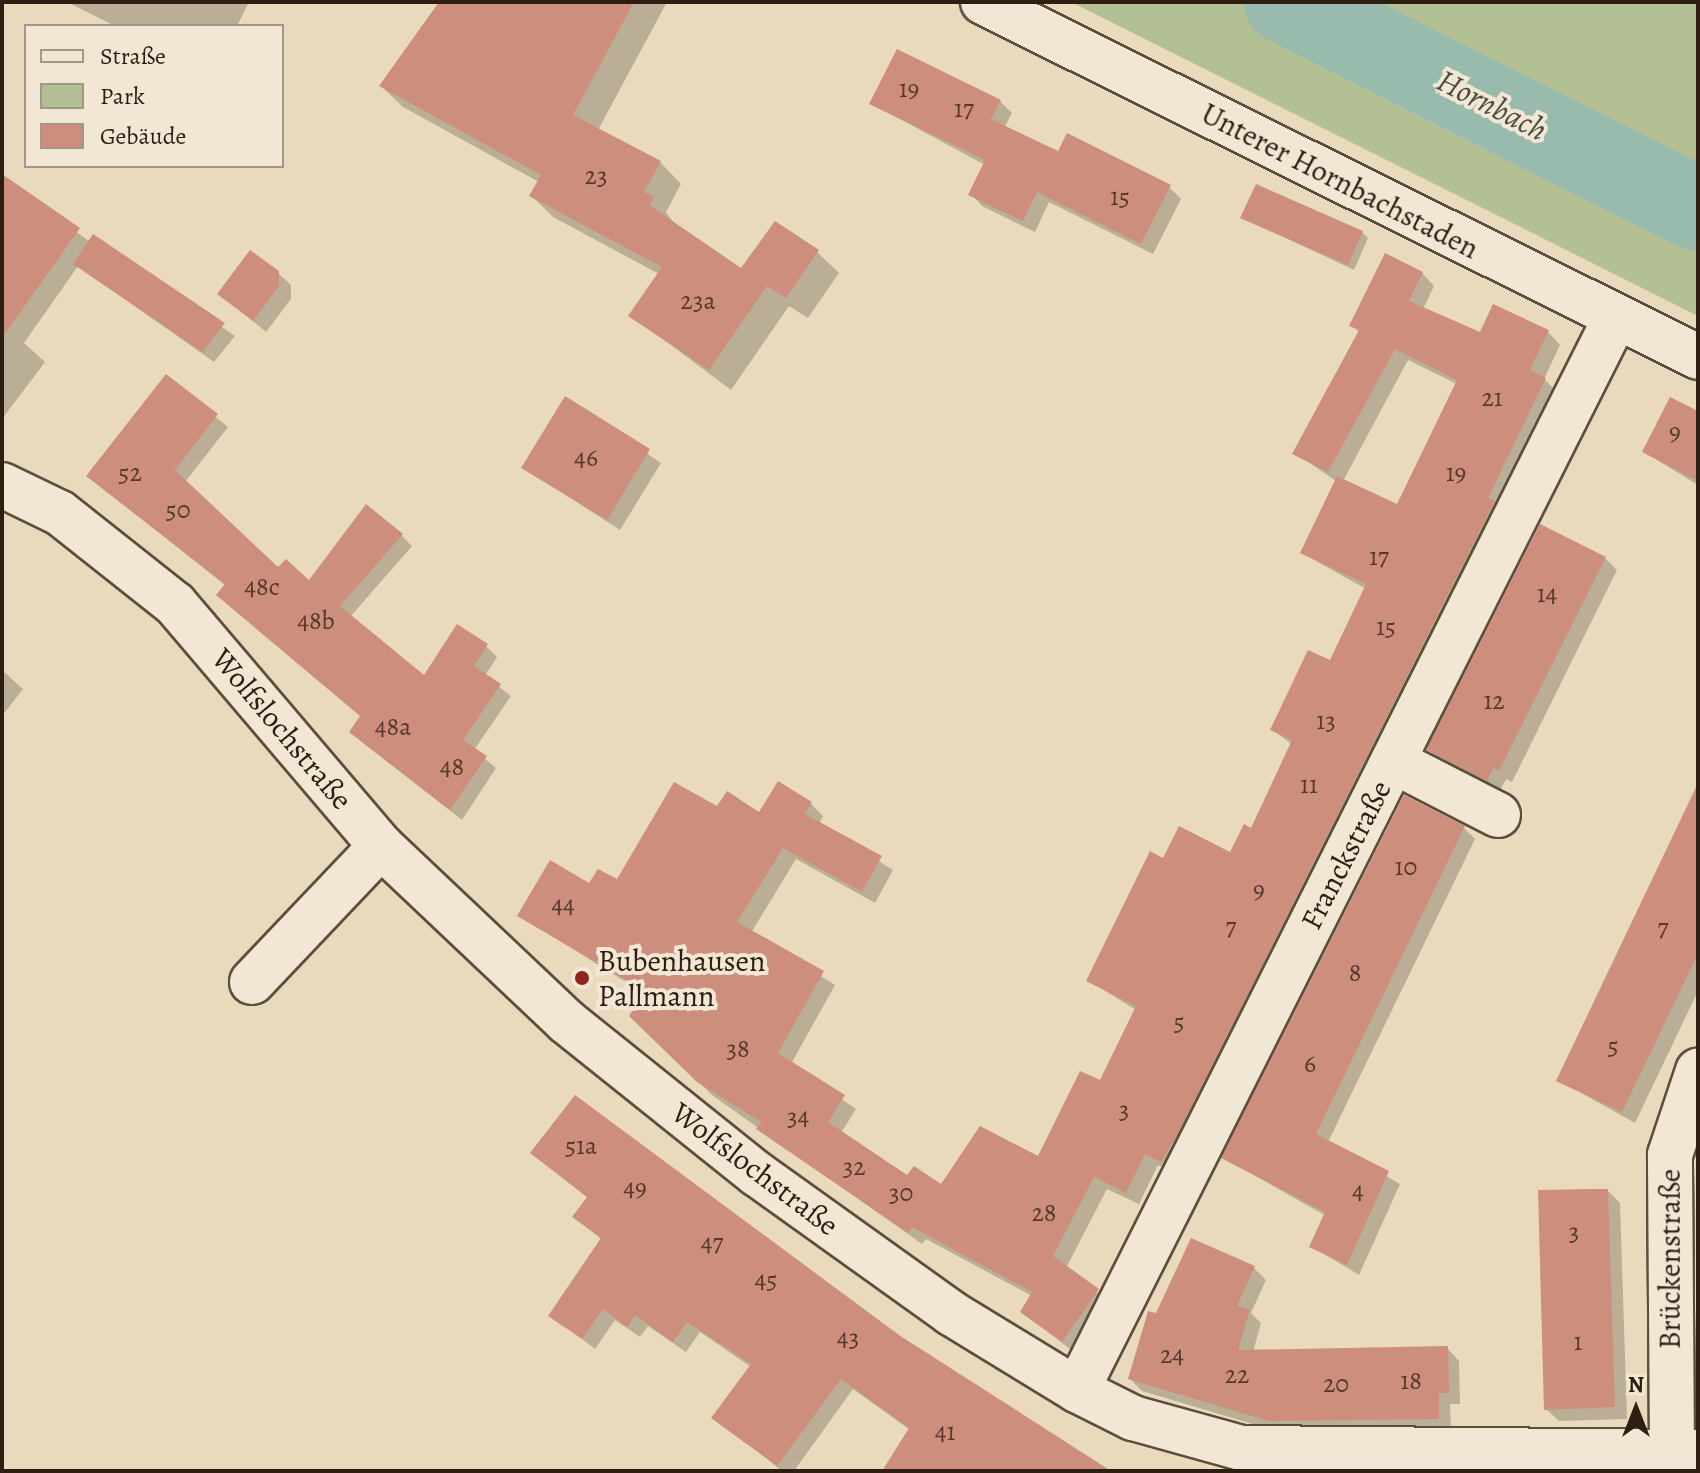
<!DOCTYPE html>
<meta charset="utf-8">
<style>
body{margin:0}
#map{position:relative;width:1700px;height:1473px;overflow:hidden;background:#e9dabd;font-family:Alegreya,serif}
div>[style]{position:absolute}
.green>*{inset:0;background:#b3c094}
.shadow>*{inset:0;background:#0003}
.river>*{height:84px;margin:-42px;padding:0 42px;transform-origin:42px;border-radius:42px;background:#98bbad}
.building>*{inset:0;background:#ce8e7d}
.roads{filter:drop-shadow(2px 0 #5d4d3d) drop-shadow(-2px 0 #5d4d3d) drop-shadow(0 2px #5d4d3d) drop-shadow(0 -2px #5d4d3d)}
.minor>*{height:44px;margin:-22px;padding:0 22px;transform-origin:22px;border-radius:22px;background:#f1e7d4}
.dots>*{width:22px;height:22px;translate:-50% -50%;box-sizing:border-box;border:4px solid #f1e7d4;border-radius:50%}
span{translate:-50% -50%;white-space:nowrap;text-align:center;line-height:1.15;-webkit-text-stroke:8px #f1e7d4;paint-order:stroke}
.number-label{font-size:26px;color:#563a2d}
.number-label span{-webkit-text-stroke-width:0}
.street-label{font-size:30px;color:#2e1e12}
.poi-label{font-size:30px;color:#2e1e12}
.left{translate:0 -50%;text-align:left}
.water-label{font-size:32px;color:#4e4d40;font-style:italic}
.frame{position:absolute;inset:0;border:4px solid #2e1e12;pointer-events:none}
.legend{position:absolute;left:24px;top:24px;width:260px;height:144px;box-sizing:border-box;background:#f1e7d4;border:2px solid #a39786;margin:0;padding:10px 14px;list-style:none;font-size:24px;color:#2e1e12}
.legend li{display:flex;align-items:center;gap:16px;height:40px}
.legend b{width:40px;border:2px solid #a39786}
.north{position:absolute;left:1596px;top:1369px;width:80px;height:80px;-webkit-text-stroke:6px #f1e7d4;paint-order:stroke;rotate:0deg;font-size:22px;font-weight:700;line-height:32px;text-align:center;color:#2e1e12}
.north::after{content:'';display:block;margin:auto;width:28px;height:36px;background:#2e1e12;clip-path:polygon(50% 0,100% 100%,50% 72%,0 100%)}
</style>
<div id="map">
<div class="green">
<i style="clip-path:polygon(1071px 2px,1698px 2px,1698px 316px)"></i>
</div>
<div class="shadow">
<i style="clip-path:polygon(67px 2px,249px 2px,237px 26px,115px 26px)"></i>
<i style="clip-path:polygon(441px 2px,667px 2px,598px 130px,660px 162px,681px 184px,666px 212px,673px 222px,742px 271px,817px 252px,839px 273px,808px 318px,789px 306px,731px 390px,631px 315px,659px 274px,553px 217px,532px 196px,539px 182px,403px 107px,381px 86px)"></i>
<i style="clip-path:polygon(1000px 101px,1012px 113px,1004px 128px,1059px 153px,1169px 187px,1181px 199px,1153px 254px,1049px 202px,1035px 232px,982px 206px,971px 194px,985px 165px,872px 104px)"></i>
<i style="clip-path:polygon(2px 176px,90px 242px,94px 237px,235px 336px,214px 362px,78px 266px,24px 343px,45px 362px,2px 419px)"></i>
<i style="clip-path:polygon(1243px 218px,1362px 232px,1368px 238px,1354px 270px)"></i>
<i style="clip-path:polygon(278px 273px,291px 285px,291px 299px,266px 332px,219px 293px)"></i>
<i style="clip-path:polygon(evenodd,1422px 273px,1434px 286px,1423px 309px,1481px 334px,1548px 332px,1560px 345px,1544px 379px,1558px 393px,1174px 1173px,1158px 1165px,1139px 1204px,1107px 1189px,1066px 1268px,1110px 1303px,1075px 1353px,1023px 1312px,1032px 1296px,926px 1239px,922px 1244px,712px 1095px,631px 1016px,645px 994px,520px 916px,617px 882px,718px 809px,760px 814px,811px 804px,823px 816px,819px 824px,893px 870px,875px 903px,796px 859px,751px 933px,835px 985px,791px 1064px,856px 1109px,841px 1133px,908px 1178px,941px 1187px,1039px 1159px,1100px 1083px,1136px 1010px,1089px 981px,1164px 861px,1231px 854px,1252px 831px,1292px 745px,1273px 730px,1330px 663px,1366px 589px,1302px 553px,1336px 481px,1295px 453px,1360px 333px,1352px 325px,1422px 273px,1408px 360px,1457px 384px,1398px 507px,1343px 481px,1408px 360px)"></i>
<i style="clip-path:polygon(166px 377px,228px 427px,185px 482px,278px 570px,310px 583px,401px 535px,412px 546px,350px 617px,425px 678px,486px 646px,497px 657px,485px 676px,511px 696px,474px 750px,496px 768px,462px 820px,363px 743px,352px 732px,362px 717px,226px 586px,88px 476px)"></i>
<i style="clip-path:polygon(566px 399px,661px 463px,620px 530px,524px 468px)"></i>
<i style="clip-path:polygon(1698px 413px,1698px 485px,1644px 452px)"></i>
<i style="clip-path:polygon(1605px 558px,1617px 570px,1512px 782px,1506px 779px,1499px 792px,1441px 762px,1429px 750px)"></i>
<i style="clip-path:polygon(2px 670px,23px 689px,2px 716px)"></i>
<i style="clip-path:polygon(1698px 788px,1698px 991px,1635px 1123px,1558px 1080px)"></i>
<i style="clip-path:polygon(1464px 828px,1475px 839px,1328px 1142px,1400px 1184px,1359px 1275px,1311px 1246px,1326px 1216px,1224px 1158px)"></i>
<i style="clip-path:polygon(533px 1153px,898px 1336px,1097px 1471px,898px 1471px,910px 1430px,853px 1389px,794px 1471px,782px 1471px,714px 1417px,751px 1367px,700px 1332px,686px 1352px,648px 1326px,640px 1337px,615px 1320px,595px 1349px,551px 1315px,602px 1240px,575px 1217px,589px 1199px)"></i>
<i style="clip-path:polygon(1608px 1191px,1620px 1203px,1627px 1419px,1559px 1421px,1546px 1409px)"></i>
<i style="clip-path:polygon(1254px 1268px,1266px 1280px,1251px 1313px,1261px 1323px,1253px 1352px,1447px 1348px,1459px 1361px,1460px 1404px,1450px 1404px,1451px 1431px,1283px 1433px,1142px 1391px,1130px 1379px,1158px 1316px)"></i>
</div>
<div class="river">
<i style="left:1286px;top:2px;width:461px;rotate:26.7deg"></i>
</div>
<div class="building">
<i style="clip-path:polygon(439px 2px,634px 2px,573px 115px,661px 161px,644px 192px,654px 197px,649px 205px,741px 268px,775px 221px,819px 250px,786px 298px,767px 286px,709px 370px,628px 316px,662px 267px,529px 196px,541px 175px,379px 86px)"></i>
<i style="clip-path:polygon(897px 49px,1001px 100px,991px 119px,1058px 151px,1067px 133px,1171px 185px,1141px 244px,1037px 192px,1023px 221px,968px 195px,985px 160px,869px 104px)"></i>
<i style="clip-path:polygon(2px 174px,80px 228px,2px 338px)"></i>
<i style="clip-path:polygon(1256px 184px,1363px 231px,1348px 265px,1240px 218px)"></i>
<i style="clip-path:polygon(93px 234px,225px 323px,202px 352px,73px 264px)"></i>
<i style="clip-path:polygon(250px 250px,279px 271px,279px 286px,253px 321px,217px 294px)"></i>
<i style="clip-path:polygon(1385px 253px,1423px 272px,1409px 301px,1480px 332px,1493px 304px,1549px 330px,1530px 370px,1546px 378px,1488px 498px,1495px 501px,1177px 1135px,1161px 1162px,1145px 1154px,1126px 1193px,1094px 1177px,1053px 1256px,1099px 1289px,1062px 1342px,1020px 1312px,1032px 1292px,912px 1227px,908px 1233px,756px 1129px,761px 1122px,697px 1082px,629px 1016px,645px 991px,517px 916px,550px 860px,589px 883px,598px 869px,617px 879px,674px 782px,717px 806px,727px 791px,759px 812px,778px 781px,812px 802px,805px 814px,882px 856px,862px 892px,783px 848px,737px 922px,824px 971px,778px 1053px,845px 1095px,828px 1122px,907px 1175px,914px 1166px,941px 1184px,980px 1126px,1038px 1156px,1080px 1071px,1100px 1080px,1136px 1006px,1086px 981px,1150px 851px,1163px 858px,1179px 826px,1230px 852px,1244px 824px,1251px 828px,1292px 740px,1270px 730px,1308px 650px,1330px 660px,1366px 584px,1300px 553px,1337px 476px,1397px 504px,1457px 380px,1395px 349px,1328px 472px,1292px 454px,1359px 330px,1349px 326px)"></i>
<i style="clip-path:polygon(166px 374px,218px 414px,175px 470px,278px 567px,286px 559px,309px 580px,366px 504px,403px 534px,340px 606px,424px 675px,457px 624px,488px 644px,474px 666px,501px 684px,463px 740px,487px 756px,450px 810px,349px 732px,360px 716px,216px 595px,225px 584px,86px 476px)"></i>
<i style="clip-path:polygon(565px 396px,650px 449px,607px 520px,521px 468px)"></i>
<i style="clip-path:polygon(1670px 397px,1698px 411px,1698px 481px,1642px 452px)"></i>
<i style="clip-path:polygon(1540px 524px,1606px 557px,1499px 771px,1493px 768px,1487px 781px,1426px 750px)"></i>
<i style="clip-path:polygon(1698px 783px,1698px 954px,1622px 1112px,1556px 1081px)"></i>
<i style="clip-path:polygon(1404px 795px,1465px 826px,1316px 1134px,1389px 1171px,1347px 1265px,1309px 1247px,1325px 1212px,1221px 1158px)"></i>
<i style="clip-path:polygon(575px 1095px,899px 1335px,1111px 1471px,882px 1471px,909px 1428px,841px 1379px,777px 1466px,711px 1418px,751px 1364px,687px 1322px,673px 1342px,635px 1315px,627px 1327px,603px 1309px,582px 1339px,548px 1316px,601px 1238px,572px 1217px,587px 1197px,530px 1153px)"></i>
<i style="clip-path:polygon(1591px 1189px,1608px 1189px,1615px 1407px,1544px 1410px,1538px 1190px)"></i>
<i style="clip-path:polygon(1191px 1238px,1255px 1266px,1237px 1306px,1250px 1309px,1238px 1350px,1448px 1346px,1449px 1393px,1439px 1393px,1439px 1419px,1269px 1421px,1128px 1379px,1148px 1311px,1156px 1313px)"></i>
</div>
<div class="roads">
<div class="minor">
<i style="left:983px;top:2px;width:798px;rotate:26.4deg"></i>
<i style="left:2px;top:485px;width:64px;rotate:25.8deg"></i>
<i style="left:60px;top:513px;width:147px;rotate:38.4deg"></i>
<i style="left:175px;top:604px;width:318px;rotate:49.6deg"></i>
<i style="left:381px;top:846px;width:256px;rotate:43.4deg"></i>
<i style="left:567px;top:1022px;width:243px;rotate:38.7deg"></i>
<i style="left:757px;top:1174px;width:239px;rotate:35.6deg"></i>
<i style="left:951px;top:1313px;width:148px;rotate:31.4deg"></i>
<i style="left:1077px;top:1390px;width:63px;rotate:26.6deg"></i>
<i style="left:1133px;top:1418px;width:112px;rotate:15.5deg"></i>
<i style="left:1241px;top:1448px;width:457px;rotate:0.5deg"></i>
<i style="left:1393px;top:761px;width:118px;rotate:27.2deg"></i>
<i style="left:252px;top:982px;width:187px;rotate:-46.5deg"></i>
<i style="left:1077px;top:1390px;width:1199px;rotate:-63.33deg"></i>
<i style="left:1672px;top:1451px;width:296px;rotate:-90.4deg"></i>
<i style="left:1670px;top:1155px;width:89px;rotate:-71.6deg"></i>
</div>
</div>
<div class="dots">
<i style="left:582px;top:978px;background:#8f2418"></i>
</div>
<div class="number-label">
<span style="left:909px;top:89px">19</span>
<span style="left:964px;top:109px">17</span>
<span style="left:596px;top:176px">23</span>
<span style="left:1120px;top:197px">15</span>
<span style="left:698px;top:301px">23a</span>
<span style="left:1492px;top:398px">21</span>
<span style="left:1675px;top:432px">9</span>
<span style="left:586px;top:458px">46</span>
<span style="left:130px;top:473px">52</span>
<span style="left:1456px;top:473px">19</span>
<span style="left:178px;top:510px">50</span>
<span style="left:1379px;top:557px">17</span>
<span style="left:262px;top:587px">48c</span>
<span style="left:1547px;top:594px">14</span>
<span style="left:316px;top:621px">48b</span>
<span style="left:1386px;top:627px">15</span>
<span style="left:1494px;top:701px">12</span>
<span style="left:1326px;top:721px">13</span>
<span style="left:393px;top:727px">48a</span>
<span style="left:452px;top:767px">48</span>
<span style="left:1309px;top:785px">11</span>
<span style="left:1406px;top:867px">10</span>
<span style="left:1259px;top:890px">9</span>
<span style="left:563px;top:905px">44</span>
<span style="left:1231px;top:927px">7</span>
<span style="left:1663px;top:928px">7</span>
<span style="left:1355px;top:973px">8</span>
<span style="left:1179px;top:1022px">5</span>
<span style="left:1613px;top:1046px">5</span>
<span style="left:738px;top:1049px">38</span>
<span style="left:1310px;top:1064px">6</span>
<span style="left:1124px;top:1110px">3</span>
<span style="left:798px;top:1117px">34</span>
<span style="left:581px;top:1146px">51a</span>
<span style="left:854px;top:1167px">32</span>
<span style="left:635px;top:1188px">49</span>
<span style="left:1358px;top:1191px">4</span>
<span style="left:901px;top:1193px">30</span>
<span style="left:1044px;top:1213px">28</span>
<span style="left:1574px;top:1232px">3</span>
<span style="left:712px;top:1243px">47</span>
<span style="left:766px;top:1280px">45</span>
<span style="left:848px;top:1338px">43</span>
<span style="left:1578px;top:1342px">1</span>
<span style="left:1172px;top:1355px">24</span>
<span style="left:1237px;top:1375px">22</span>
<span style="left:1411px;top:1381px">18</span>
<span style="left:1336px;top:1384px">20</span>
<span style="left:945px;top:1432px">41</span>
</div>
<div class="street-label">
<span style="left:1340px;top:181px;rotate:27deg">Unterer Hornbachstaden</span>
<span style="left:282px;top:729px;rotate:50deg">Wolfslochstraße</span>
<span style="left:1346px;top:855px;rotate:-63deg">Franckstraße</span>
<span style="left:755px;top:1169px;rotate:37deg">Wolfslochstraße</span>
<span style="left:1670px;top:1259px;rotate:-90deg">Brückenstraße</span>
</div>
<div class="poi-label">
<span class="left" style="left:598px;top:978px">Bubenhausen<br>Pallmann</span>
</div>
<div class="water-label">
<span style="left:1492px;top:105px;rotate:27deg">Hornbach</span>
</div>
<div class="frame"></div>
<ul class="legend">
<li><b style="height:10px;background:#f1e7d4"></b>Straße</li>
<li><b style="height:22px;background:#b3c094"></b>Park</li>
<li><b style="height:22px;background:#ce8e7d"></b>Gebäude</li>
</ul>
<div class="north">N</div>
</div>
